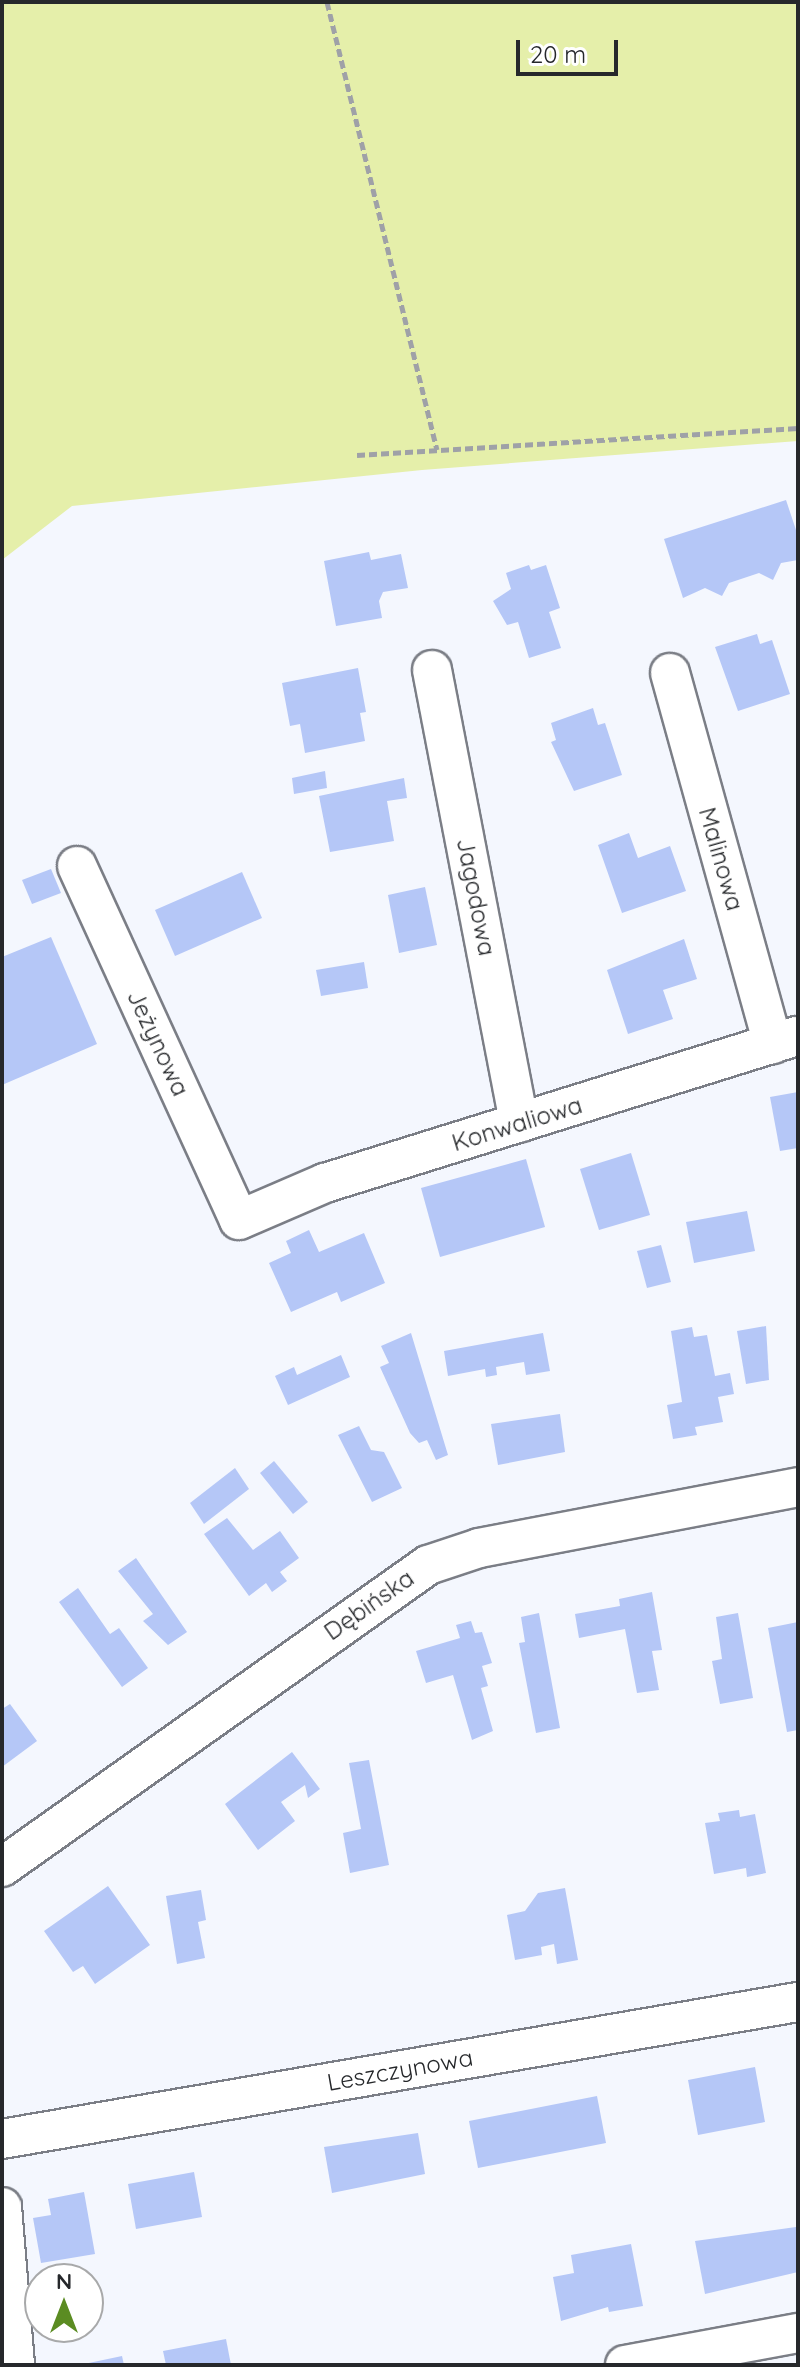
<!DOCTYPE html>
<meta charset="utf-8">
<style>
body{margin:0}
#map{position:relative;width:800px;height:2367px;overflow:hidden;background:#f4f7fe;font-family:Quicksand,sans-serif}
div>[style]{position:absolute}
.green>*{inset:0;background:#e5efaa}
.building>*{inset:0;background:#b5c7f7}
.path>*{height:5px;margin-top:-2.5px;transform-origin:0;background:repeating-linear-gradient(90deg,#9fa1a7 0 8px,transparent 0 12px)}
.roads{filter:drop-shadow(2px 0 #7b7e86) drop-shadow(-2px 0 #7b7e86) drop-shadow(0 2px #7b7e86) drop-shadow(0 -2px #7b7e86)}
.minor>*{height:38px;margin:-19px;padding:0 19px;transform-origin:19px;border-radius:19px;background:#fff}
span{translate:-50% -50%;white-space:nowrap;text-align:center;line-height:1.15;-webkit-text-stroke:6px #fff;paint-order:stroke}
.street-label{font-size:24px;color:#26282b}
.frame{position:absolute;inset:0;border:4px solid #26282b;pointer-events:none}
.north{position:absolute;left:24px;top:2263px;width:80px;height:80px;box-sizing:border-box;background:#fff;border:2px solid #a8a9aa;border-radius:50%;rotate:0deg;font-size:22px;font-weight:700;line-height:32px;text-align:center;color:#26282b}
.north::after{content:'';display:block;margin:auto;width:28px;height:36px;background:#5b8c22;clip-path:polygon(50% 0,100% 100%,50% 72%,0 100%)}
.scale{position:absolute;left:516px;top:40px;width:102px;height:36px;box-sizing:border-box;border:4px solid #26282b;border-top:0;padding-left:10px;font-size:24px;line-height:28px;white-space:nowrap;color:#26282b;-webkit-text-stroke:6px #fff;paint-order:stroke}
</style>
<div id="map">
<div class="green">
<i style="clip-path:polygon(2px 2px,798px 2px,798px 441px,422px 470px,72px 506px,2px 560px)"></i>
</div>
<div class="building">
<i style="clip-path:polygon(786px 500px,798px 536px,798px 560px,781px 563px,773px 580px,759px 573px,729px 583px,722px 596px,705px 588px,683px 598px,664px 539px)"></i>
<i style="clip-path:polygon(369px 552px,371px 560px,401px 554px,408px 588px,383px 592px,379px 601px,382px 618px,336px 626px,324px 561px)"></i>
<i style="clip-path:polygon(529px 565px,531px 570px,546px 565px,560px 608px,549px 612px,561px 648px,529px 658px,518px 622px,507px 625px,493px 601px,511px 589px,506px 573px)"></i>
<i style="clip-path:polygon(757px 634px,760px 644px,772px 640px,790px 694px,738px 711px,715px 647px)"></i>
<i style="clip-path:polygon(358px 668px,366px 712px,360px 713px,365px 741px,305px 753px,300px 724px,290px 726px,282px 683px)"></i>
<i style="clip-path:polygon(593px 708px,598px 725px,605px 723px,622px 775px,574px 791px,551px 742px,556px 740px,551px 723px)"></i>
<i style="clip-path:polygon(325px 771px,327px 788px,294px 794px,292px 778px)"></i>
<i style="clip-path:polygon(404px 778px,407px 798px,387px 801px,394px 841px,330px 852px,319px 796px)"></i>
<i style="clip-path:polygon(629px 833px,638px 858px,670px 846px,686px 891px,622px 913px,598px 845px)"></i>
<i style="clip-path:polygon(51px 869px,61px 893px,32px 904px,22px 880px)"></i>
<i style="clip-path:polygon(242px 872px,262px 918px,175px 956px,155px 910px)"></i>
<i style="clip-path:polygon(425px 887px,437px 945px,399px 953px,388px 895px)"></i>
<i style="clip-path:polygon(51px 937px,97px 1044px,2px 1085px,2px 957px)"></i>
<i style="clip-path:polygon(684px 939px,697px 979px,663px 990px,673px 1019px,628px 1034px,607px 970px)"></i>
<i style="clip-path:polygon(364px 962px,368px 988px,321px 996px,316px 970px)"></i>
<i style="clip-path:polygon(798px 1092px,798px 1148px,780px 1151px,770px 1097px)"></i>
<i style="clip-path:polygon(631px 1153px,650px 1215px,599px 1230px,580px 1169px)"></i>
<i style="clip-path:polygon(526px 1159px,545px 1227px,440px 1257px,421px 1188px)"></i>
<i style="clip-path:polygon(747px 1211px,755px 1251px,694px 1263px,686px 1222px)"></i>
<i style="clip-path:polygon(309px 1230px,319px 1252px,364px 1233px,385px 1283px,341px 1302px,337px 1292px,291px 1312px,269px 1263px,291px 1253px,286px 1241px)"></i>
<i style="clip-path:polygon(661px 1245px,671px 1282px,647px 1288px,637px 1251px)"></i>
<i style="clip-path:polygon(766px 1326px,769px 1380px,746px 1384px,737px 1331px)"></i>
<i style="clip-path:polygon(692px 1327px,694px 1337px,707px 1335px,715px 1376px,730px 1373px,734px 1394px,718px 1397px,723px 1422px,695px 1427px,697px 1435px,673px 1439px,667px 1405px,682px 1402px,671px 1331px)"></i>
<i style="clip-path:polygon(411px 1333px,448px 1455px,436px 1460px,427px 1440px,419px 1443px,410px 1433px,380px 1367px,389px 1363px,381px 1346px)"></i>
<i style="clip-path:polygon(543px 1333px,550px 1371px,526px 1375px,524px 1362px,496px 1367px,497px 1375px,486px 1377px,485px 1369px,448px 1376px,444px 1351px)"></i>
<i style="clip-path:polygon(341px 1355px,350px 1377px,288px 1405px,275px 1376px,294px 1367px,297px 1375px)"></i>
<i style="clip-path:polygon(560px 1414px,565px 1452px,498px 1465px,491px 1424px)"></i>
<i style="clip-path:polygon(359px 1426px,371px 1450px,384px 1452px,402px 1488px,372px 1502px,338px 1435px)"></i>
<i style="clip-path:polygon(274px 1461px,308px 1502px,293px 1514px,260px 1473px)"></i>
<i style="clip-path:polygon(235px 1468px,249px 1489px,204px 1524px,190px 1503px)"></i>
<i style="clip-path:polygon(227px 1518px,253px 1550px,280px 1531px,299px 1558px,280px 1572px,287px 1581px,272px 1592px,266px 1583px,249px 1596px,204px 1534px)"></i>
<i style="clip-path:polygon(136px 1558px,187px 1632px,168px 1645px,143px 1621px,153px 1614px,118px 1571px)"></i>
<i style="clip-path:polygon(78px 1588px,110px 1634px,119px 1628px,148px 1668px,122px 1687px,59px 1602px)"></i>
<i style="clip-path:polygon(652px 1592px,662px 1650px,652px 1651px,659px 1690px,637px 1693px,625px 1629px,579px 1638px,575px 1614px,620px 1606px,619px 1599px)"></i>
<i style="clip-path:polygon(539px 1613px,560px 1728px,536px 1733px,519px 1643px,525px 1642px,521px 1617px)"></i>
<i style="clip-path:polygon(738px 1613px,753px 1698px,720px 1704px,712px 1661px,722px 1659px,716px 1617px)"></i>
<i style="clip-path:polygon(471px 1621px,475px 1633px,482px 1632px,492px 1663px,482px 1666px,488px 1686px,481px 1688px,493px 1731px,472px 1740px,453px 1675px,426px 1683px,416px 1651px,460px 1638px,456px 1625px)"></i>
<i style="clip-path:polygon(798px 1622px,798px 1730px,787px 1732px,768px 1628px)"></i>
<i style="clip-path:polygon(10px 1704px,37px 1741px,2px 1767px,2px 1709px)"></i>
<i style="clip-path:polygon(292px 1752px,320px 1789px,308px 1798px,305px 1785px,281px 1802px,295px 1821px,258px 1850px,225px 1804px)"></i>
<i style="clip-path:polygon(369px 1760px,389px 1865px,350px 1873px,343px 1833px,361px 1829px,349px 1763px)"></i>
<i style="clip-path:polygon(739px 1810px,740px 1817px,755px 1814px,766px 1873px,747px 1877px,746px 1868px,714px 1874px,705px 1823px,720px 1821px,718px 1813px)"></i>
<i style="clip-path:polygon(108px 1886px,150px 1945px,95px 1984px,83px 1966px,73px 1972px,44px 1931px)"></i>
<i style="clip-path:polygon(565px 1888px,578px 1960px,557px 1964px,554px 1944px,541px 1947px,542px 1955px,515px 1960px,507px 1915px,525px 1911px,538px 1893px)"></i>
<i style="clip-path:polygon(201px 1890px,206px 1920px,198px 1922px,205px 1958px,177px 1964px,166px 1896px)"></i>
<i style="clip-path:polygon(755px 2067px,765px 2122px,698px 2135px,688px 2080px)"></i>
<i style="clip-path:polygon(597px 2096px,606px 2143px,478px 2168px,469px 2121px)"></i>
<i style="clip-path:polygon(418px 2133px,425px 2174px,332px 2193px,324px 2147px)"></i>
<i style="clip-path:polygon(194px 2172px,202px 2217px,136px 2229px,128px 2184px)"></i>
<i style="clip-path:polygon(84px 2192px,95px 2254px,41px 2263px,33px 2218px,51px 2215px,48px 2199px)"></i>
<i style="clip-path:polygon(796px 2227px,798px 2272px,705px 2294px,695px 2241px)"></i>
<i style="clip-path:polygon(631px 2244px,643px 2306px,609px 2312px,608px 2307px,561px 2321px,553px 2277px,574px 2273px,571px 2255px)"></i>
<i style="clip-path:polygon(226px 2339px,231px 2365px,166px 2365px,163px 2351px)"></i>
<i style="clip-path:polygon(122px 2356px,124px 2365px,84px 2365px,84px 2364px)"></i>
</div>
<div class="path">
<i style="left:327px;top:2px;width:461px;rotate:76.2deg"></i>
<i style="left:357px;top:455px;width:442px;rotate:-3.5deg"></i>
</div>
<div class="roads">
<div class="minor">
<i style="left:432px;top:670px;width:461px;rotate:79.1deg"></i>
<i style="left:670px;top:673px;width:385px;rotate:74.5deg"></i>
<i style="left:77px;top:866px;width:389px;rotate:65.4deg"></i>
<i style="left:239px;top:1220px;width:94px;rotate:-23.3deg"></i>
<i style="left:325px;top:1183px;width:495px;rotate:-17.3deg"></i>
<i style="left:2px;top:1867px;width:522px;rotate:-35.33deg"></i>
<i style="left:428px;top:1565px;width:54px;rotate:-18.4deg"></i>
<i style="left:479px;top:1548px;width:325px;rotate:-10.8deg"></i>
<i style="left:2px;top:2139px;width:808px;rotate:-9.77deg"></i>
<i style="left:2px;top:2207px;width:159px;rotate:85.3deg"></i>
<i style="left:625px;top:2365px;width:176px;rotate:-10.5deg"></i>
</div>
</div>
<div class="street-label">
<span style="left:721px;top:859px;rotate:74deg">Malinowa</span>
<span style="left:476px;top:897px;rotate:79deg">Jagodowa</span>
<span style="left:158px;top:1043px;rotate:65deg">Jeżynowa</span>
<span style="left:517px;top:1124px;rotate:-17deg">Konwaliowa</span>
<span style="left:369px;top:1605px;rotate:-35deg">Dębińska</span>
<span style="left:400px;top:2070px;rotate:-10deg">Leszczynowa</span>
</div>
<div class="frame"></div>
<div class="north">N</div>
<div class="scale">20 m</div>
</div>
